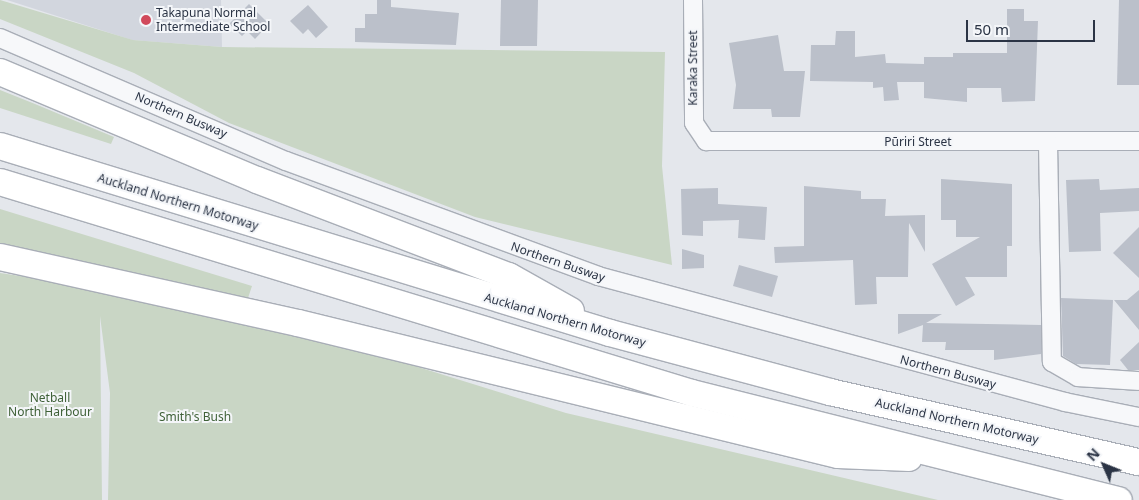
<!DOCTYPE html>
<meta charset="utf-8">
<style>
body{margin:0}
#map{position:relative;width:1139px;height:500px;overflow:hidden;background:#e4e7ec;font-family:"Noto Sans",sans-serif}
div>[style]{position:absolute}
.built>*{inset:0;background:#d2d6de}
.green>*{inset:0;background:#c9d6c5}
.building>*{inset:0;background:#bbc0ca}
.roads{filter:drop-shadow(1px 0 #a9aeb7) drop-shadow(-1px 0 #a9aeb7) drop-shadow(0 1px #a9aeb7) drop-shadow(0 -1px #a9aeb7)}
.minor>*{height:18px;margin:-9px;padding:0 9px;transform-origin:9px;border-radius:9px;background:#f7f8fa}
.highway>*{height:26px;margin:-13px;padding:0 13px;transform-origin:13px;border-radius:13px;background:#fff}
.dots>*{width:14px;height:14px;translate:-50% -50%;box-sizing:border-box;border:2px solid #f4f6f9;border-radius:50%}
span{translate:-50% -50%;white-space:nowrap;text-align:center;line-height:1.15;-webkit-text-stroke:4px #f4f6f9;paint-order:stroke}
.poi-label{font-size:12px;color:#2b3445}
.left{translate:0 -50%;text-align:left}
.street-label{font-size:12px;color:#2b3445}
.park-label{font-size:12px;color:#3f6138}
.north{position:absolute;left:1079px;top:440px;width:50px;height:50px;-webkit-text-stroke:4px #f4f6f9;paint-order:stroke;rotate:314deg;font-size:14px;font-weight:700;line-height:20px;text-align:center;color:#2b3445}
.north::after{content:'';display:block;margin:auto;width:18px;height:22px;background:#2b3445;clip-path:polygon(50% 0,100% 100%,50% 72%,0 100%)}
.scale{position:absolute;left:966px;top:20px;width:129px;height:22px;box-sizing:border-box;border:2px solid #2b3445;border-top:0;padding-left:6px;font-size:15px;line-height:18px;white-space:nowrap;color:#2b3445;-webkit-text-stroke:4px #f4f6f9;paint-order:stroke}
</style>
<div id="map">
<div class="built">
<i style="clip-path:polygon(7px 0,221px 0,222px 47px,132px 40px)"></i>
</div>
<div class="green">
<i style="clip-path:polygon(0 0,133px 40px,222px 47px,665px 52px,662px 166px,672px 265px,475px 217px,229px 123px,134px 73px,0 19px)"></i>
<i style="clip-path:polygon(0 90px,35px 104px,114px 137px,111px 144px,0 108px)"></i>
<i style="clip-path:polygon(0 209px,252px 286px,247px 301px,0 243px)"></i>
<i style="clip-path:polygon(0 273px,108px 289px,302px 331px,566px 413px,938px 500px,108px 500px,110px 393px,100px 316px,102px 500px,0 500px)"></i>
</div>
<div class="building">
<i style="clip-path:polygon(377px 0,391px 0,391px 7px,459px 13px,456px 45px,355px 42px,355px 28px,365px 28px,365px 14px,377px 14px)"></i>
<i style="clip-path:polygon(501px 0,538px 0,537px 46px,500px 46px)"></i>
<i style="clip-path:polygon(1119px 0,1139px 0,1139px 85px,1117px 85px)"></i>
<i style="clip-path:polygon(249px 4px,269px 24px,255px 39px,247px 31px,242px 36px,229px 24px)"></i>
<i style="clip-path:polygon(308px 5px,328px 27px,316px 38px,308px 29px,303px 34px,290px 21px)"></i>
<i style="clip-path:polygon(1007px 9px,1024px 9px,1024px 21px,1038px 21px,1035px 101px,1002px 102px,1001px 88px,967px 88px,967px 102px,924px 98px,924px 82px,897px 82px,899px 100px,884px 101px,883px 87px,873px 88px,873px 82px,810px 81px,811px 45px,835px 45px,836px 31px,855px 31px,855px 57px,885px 54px,886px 63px,924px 64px,924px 57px,953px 57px,953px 53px,1007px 53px)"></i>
<i style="clip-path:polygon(778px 35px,784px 71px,805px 71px,800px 117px,772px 117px,771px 109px,733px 109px,736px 85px,729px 43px)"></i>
<i style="clip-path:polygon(941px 179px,1012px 184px,1012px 246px,1007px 246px,1007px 277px,965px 277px,975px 295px,956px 306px,932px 264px,980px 237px,956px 237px,956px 220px,941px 220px)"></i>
<i style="clip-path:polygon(1099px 179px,1100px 190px,1139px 188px,1139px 211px,1100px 213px,1101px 251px,1069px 252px,1066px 180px)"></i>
<i style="clip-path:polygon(804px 186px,861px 191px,861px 199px,886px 199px,885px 216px,925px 215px,925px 252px,909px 223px,908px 277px,876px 277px,877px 304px,855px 305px,853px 260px,775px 263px,774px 247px,804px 246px)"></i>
<i style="clip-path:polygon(718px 188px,718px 204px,767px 207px,765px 240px,738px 238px,739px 220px,703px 221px,703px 236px,682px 235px,681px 189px)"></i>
<i style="clip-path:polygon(1139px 227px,1139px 278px,1113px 253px)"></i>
<i style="clip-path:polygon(682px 249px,704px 255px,704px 268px,682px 269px)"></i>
<i style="clip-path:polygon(739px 265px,778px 276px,772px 297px,733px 286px)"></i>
<i style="clip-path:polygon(1139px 290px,1139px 330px,1114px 300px,1127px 300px)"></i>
<i style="clip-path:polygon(1061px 298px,1113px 300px,1110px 365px,1076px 364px,1063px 356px)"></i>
<i style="clip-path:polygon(898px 314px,942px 314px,926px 323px,1041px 325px,1041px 354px,994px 360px,994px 350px,945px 350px,946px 342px,922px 342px,923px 325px,898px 334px)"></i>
<i style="clip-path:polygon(1139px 342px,1139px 370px,1128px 370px,1120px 360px)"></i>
</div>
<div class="roads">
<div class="minor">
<i style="left:693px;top:0;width:123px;rotate:89.5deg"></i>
<i style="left:694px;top:123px;width:22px;rotate:56deg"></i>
<i style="left:706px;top:141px;width:433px"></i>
<i style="left:0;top:38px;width:311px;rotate:23.3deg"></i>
<i style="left:286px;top:161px;width:333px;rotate:20.2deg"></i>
<i style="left:598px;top:276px;width:484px;rotate:15.1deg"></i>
<i style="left:1065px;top:402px;width:76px;rotate:11.5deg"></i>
<i style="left:1048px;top:142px;width:220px;rotate:89deg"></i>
<i style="left:1052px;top:362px;width:30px;rotate:30deg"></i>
<i style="left:1078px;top:377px;width:61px;rotate:3.8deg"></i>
</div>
<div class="highway">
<i style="left:0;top:72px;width:279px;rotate:22.8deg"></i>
<i style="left:257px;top:180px;width:270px;rotate:20.9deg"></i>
<i style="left:509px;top:276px;width:71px;rotate:29.4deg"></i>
<i style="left:0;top:146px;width:638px;rotate:17.04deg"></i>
<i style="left:610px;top:333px;width:228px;rotate:15deg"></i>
<i style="left:830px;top:392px;width:317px;rotate:12.8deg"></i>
<i style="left:0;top:182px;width:723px;rotate:16.96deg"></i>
<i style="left:692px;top:393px;width:440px;rotate:14.1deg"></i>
<i style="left:0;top:257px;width:305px;rotate:12.5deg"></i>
<i style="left:298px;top:323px;width:556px;rotate:13.74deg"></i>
<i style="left:838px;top:455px;width:71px;rotate:2.4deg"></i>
</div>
</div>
<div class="dots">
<i style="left:146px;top:20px;background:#d1495b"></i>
</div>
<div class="poi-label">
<span class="left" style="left:156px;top:20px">Takapuna Normal<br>Intermediate School</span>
</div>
<div class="street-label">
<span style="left:693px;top:68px;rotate:-90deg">Karaka Street</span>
<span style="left:181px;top:115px;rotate:23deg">Northern Busway</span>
<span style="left:918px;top:142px">Pūriri Street</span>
<span style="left:178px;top:202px;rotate:17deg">Auckland Northern Motorway</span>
<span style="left:558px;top:262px;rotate:19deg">Northern Busway</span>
<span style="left:565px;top:320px;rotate:16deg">Auckland Northern Motorway</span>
<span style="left:948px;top:372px;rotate:15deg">Northern Busway</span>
<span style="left:957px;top:421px;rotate:13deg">Auckland Northern Motorway</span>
</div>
<div class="park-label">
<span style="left:50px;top:405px">Netball<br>North Harbour</span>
<span style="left:195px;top:417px">Smith's Bush</span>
</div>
<div class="north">N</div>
<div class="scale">50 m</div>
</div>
